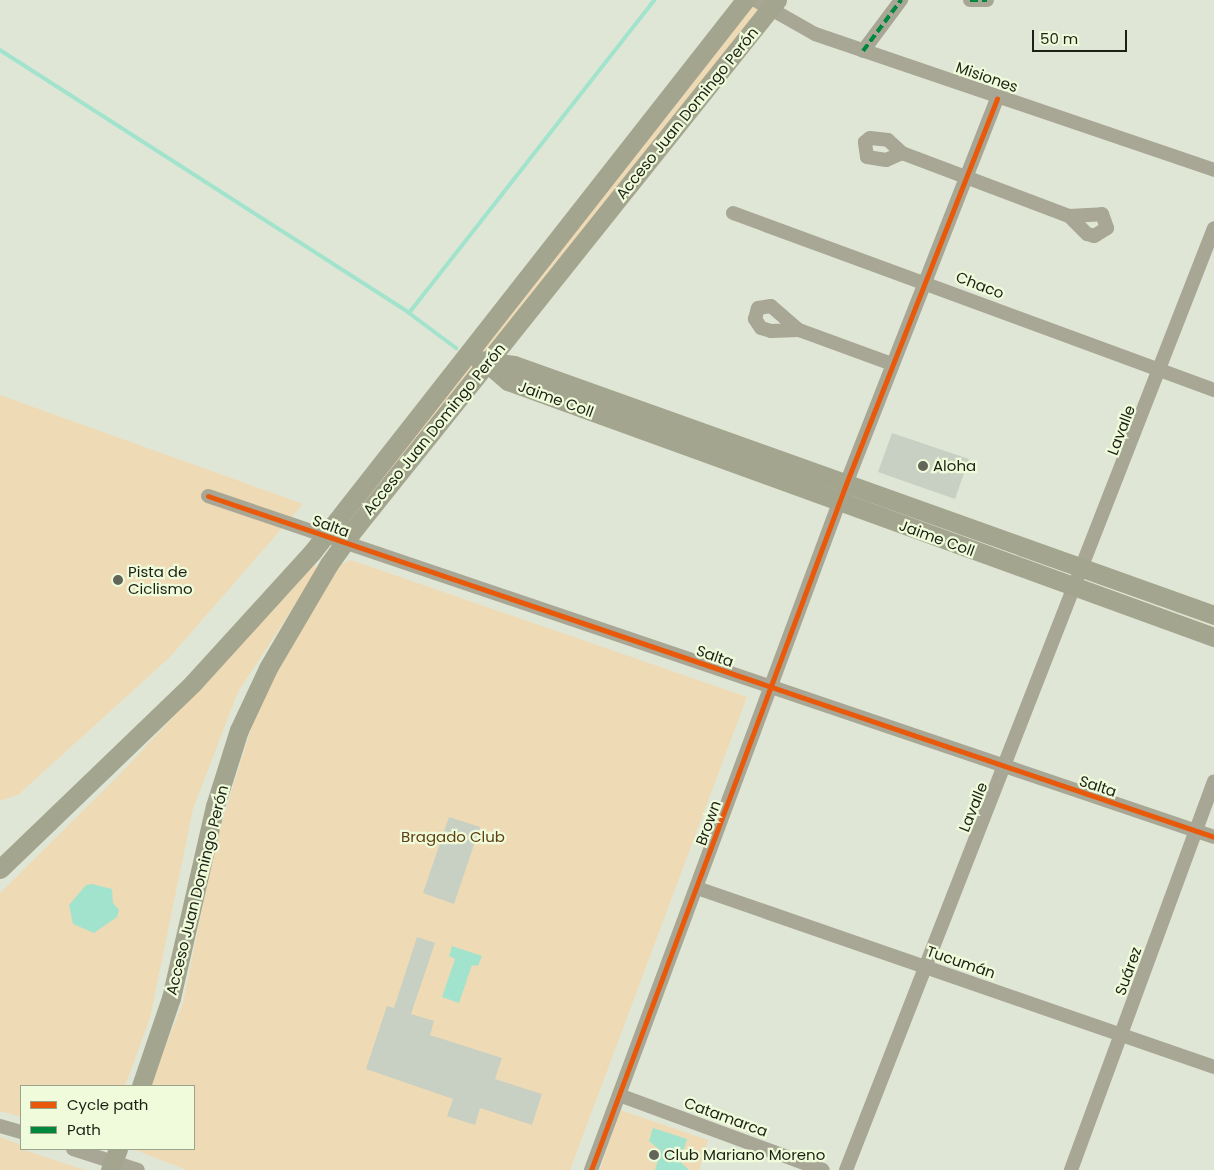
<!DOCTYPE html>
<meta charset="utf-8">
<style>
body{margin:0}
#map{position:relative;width:1214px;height:1170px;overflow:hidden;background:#e0e6d5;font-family:Poppins,sans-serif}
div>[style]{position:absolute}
.green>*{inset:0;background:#efdab6}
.water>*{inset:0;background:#a2e3cd}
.stream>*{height:4px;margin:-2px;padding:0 2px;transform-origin:2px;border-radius:2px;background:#a2e3cd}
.building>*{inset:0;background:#c7d0c3}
.street>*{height:14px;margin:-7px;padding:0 7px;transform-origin:7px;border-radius:7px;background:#a8a695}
.secondary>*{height:19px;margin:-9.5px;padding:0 9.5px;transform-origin:9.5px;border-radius:9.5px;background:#a4a58f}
.quiet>*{height:4px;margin-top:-2px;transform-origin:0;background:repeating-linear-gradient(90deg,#00873e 0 8px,transparent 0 12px)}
.cycleway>*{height:5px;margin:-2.5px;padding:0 2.5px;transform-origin:2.5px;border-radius:2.5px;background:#e8590c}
.dots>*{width:14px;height:14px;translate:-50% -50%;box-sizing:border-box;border:2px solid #effbda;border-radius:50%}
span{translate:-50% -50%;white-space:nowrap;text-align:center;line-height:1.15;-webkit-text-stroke:4.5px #effbda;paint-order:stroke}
.street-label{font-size:15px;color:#1d2115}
.poi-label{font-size:15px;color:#1d2115}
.left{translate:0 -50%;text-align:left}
.park-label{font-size:15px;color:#614113}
.legend{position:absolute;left:20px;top:1085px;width:175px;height:65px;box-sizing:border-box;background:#effbda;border:1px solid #9ba48b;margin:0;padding:6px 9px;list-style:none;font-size:15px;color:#1d2115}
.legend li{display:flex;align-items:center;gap:10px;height:25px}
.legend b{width:25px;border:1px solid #9ba48b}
.scale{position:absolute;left:1032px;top:30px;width:95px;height:22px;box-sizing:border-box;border:2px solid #1d2115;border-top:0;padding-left:6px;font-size:15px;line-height:18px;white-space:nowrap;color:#1d2115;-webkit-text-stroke:4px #effbda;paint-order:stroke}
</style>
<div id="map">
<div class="green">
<i style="clip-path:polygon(756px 0,766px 0,347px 529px,340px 525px)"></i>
<i style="clip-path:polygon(0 395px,303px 504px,170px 657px,18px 795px,0 801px)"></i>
<i style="clip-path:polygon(351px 560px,747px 697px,570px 1170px,186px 1170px,133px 1149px,194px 1149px,194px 1086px,149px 1086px,183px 1003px,215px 844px,262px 693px,334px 567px)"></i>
<i style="clip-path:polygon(314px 562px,317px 571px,238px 692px,193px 809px,150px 1018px,125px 1086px,21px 1086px,21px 1117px,0 1111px,0 893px,119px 775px,250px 635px,308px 563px)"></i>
<i style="clip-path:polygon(620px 1110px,708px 1140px,699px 1170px,600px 1170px)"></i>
<i style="clip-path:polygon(0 1137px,21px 1145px,21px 1149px,85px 1170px,0 1170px)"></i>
</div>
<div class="water">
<i style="clip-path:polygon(92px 884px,112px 889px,113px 903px,119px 910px,117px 917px,94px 933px,73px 924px,69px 905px,86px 885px)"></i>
<i style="clip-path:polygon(452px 946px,482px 956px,478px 966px,472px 965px,459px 1003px,442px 997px,455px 959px,449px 956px)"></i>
<i style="clip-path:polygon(653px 1128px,687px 1139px,680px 1162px,689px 1170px,655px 1170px,661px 1151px,649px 1141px)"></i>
</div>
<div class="stream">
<i style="left:0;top:50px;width:486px;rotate:32.7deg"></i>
<i style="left:409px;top:313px;width:59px;rotate:36.7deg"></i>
<i style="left:409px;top:313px;width:397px;rotate:-51.9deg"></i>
</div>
<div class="building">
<i style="clip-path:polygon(892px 433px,969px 459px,955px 499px,878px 472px)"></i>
<i style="clip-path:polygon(449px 817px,480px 827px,454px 904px,423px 893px)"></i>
<i style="clip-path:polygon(417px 937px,435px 943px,411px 1014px,434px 1021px,430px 1035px,502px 1058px,495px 1079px,542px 1094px,532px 1125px,480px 1108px,475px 1125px,447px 1116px,453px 1099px,366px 1069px,387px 1006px,394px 1008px)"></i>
</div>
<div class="street">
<i style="left:755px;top:0;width:69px;rotate:29.5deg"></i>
<i style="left:815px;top:34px;width:422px;rotate:18.8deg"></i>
<i style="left:970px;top:0;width:17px"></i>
<i style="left:863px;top:51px;width:64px;rotate:-53.3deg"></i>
<i style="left:902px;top:153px;width:17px;rotate:156deg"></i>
<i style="left:886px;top:160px;width:19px;rotate:-171deg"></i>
<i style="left:867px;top:157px;width:15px;rotate:-98deg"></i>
<i style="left:865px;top:142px;width:6px;rotate:-39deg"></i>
<i style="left:870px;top:138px;width:18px;rotate:6deg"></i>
<i style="left:888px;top:140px;width:19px;rotate:43deg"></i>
<i style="left:902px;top:153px;width:178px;rotate:20.7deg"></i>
<i style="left:1069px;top:216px;width:33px;rotate:-3deg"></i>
<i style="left:1102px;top:214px;width:15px;rotate:70deg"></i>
<i style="left:1107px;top:228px;width:15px;rotate:148deg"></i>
<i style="left:1094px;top:236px;width:7px;rotate:-164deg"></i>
<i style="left:1087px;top:234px;width:25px;rotate:-135deg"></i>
<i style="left:733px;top:213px;width:513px;rotate:20.2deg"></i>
<i style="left:799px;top:330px;width:28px;rotate:178deg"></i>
<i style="left:771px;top:331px;width:10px;rotate:-163deg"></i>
<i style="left:761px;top:328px;width:11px;rotate:-124deg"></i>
<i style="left:755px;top:319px;width:11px;rotate:-75deg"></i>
<i style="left:758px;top:308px;width:13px;rotate:-9deg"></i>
<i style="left:771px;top:306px;width:37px;rotate:41deg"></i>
<i style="left:799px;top:330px;width:99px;rotate:20.1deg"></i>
<i style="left:208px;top:496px;width:1062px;rotate:18.72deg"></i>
<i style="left:697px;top:888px;width:547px;rotate:19.1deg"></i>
<i style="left:619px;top:1095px;width:217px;rotate:20.2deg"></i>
<i style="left:0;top:1126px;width:22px;rotate:16deg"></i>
<i style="left:73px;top:1149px;width:68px;rotate:17.9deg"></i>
<i style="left:591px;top:1170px;width:732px;rotate:-69.61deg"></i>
<i style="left:846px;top:484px;width:414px;rotate:-68.6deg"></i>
<i style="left:846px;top:1170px;width:1011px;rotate:-68.66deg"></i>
<i style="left:1071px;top:1170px;width:414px;rotate:-69.8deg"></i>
</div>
<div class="secondary">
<i style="left:479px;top:360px;width:35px;rotate:8deg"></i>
<i style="left:514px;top:365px;width:743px;rotate:19.65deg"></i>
<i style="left:487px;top:363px;width:28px;rotate:41deg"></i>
<i style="left:508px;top:381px;width:751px;rotate:19.93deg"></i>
<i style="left:0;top:869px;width:268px;rotate:-43.9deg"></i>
<i style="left:193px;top:683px;width:178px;rotate:-47.7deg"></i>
<i style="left:313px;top:551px;width:700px;rotate:-51.9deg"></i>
<i style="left:141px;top:1086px;width:93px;rotate:-71.2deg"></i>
<i style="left:171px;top:998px;width:197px;rotate:-77.1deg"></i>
<i style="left:215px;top:806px;width:80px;rotate:-72.5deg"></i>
<i style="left:239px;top:730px;width:68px;rotate:-64.9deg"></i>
<i style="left:268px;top:668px;width:121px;rotate:-59.6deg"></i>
<i style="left:329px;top:564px;width:44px;rotate:-54.2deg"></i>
<i style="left:355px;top:528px;width:676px;rotate:-51.37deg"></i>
<i style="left:110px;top:1170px;width:22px;rotate:-69deg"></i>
</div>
<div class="quiet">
<i style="left:970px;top:0;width:17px"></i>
<i style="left:863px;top:51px;width:64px;rotate:-53.3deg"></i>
</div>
<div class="cycleway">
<i style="left:208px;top:496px;width:1062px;rotate:18.72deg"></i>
<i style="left:591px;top:1170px;width:732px;rotate:-69.61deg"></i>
<i style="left:846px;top:484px;width:414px;rotate:-68.6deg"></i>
</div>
<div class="dots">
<i style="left:923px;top:466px;background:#616658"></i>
<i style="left:118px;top:580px;background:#616658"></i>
<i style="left:654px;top:1155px;background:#616658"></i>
</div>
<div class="street-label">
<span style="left:987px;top:77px;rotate:19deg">Misiones</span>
<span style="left:687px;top:113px;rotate:-51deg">Acceso Juan Domingo Perón</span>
<span style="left:980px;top:285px;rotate:21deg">Chaco</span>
<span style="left:556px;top:399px;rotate:20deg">Jaime Coll</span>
<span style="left:434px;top:429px;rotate:-51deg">Acceso Juan Domingo Perón</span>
<span style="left:1121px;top:430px;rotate:-69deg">Lavalle</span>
<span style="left:331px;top:526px;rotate:20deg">Salta</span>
<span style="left:937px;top:538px;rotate:20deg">Jaime Coll</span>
<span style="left:715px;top:656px;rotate:19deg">Salta</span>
<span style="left:1098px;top:786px;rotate:18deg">Salta</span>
<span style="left:973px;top:807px;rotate:-68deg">Lavalle</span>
<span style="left:708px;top:823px;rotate:-70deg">Brown</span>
<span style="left:197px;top:890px;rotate:-76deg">Acceso Juan Domingo Perón</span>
<span style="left:961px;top:962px;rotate:19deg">Tucumán</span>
<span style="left:1128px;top:971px;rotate:-70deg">Suárez</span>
<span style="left:726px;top:1117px;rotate:20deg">Catamarca</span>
</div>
<div class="poi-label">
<span class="left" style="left:933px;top:466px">Aloha</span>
<span class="left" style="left:128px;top:580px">Pista de<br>Ciclismo</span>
<span class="left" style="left:664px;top:1155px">Club Mariano Moreno</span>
</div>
<div class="park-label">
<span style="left:453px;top:837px">Bragado Club</span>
</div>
<ul class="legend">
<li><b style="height:6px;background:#e8590c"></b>Cycle path</li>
<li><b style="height:6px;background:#00873e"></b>Path</li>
</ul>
<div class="scale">50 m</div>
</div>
